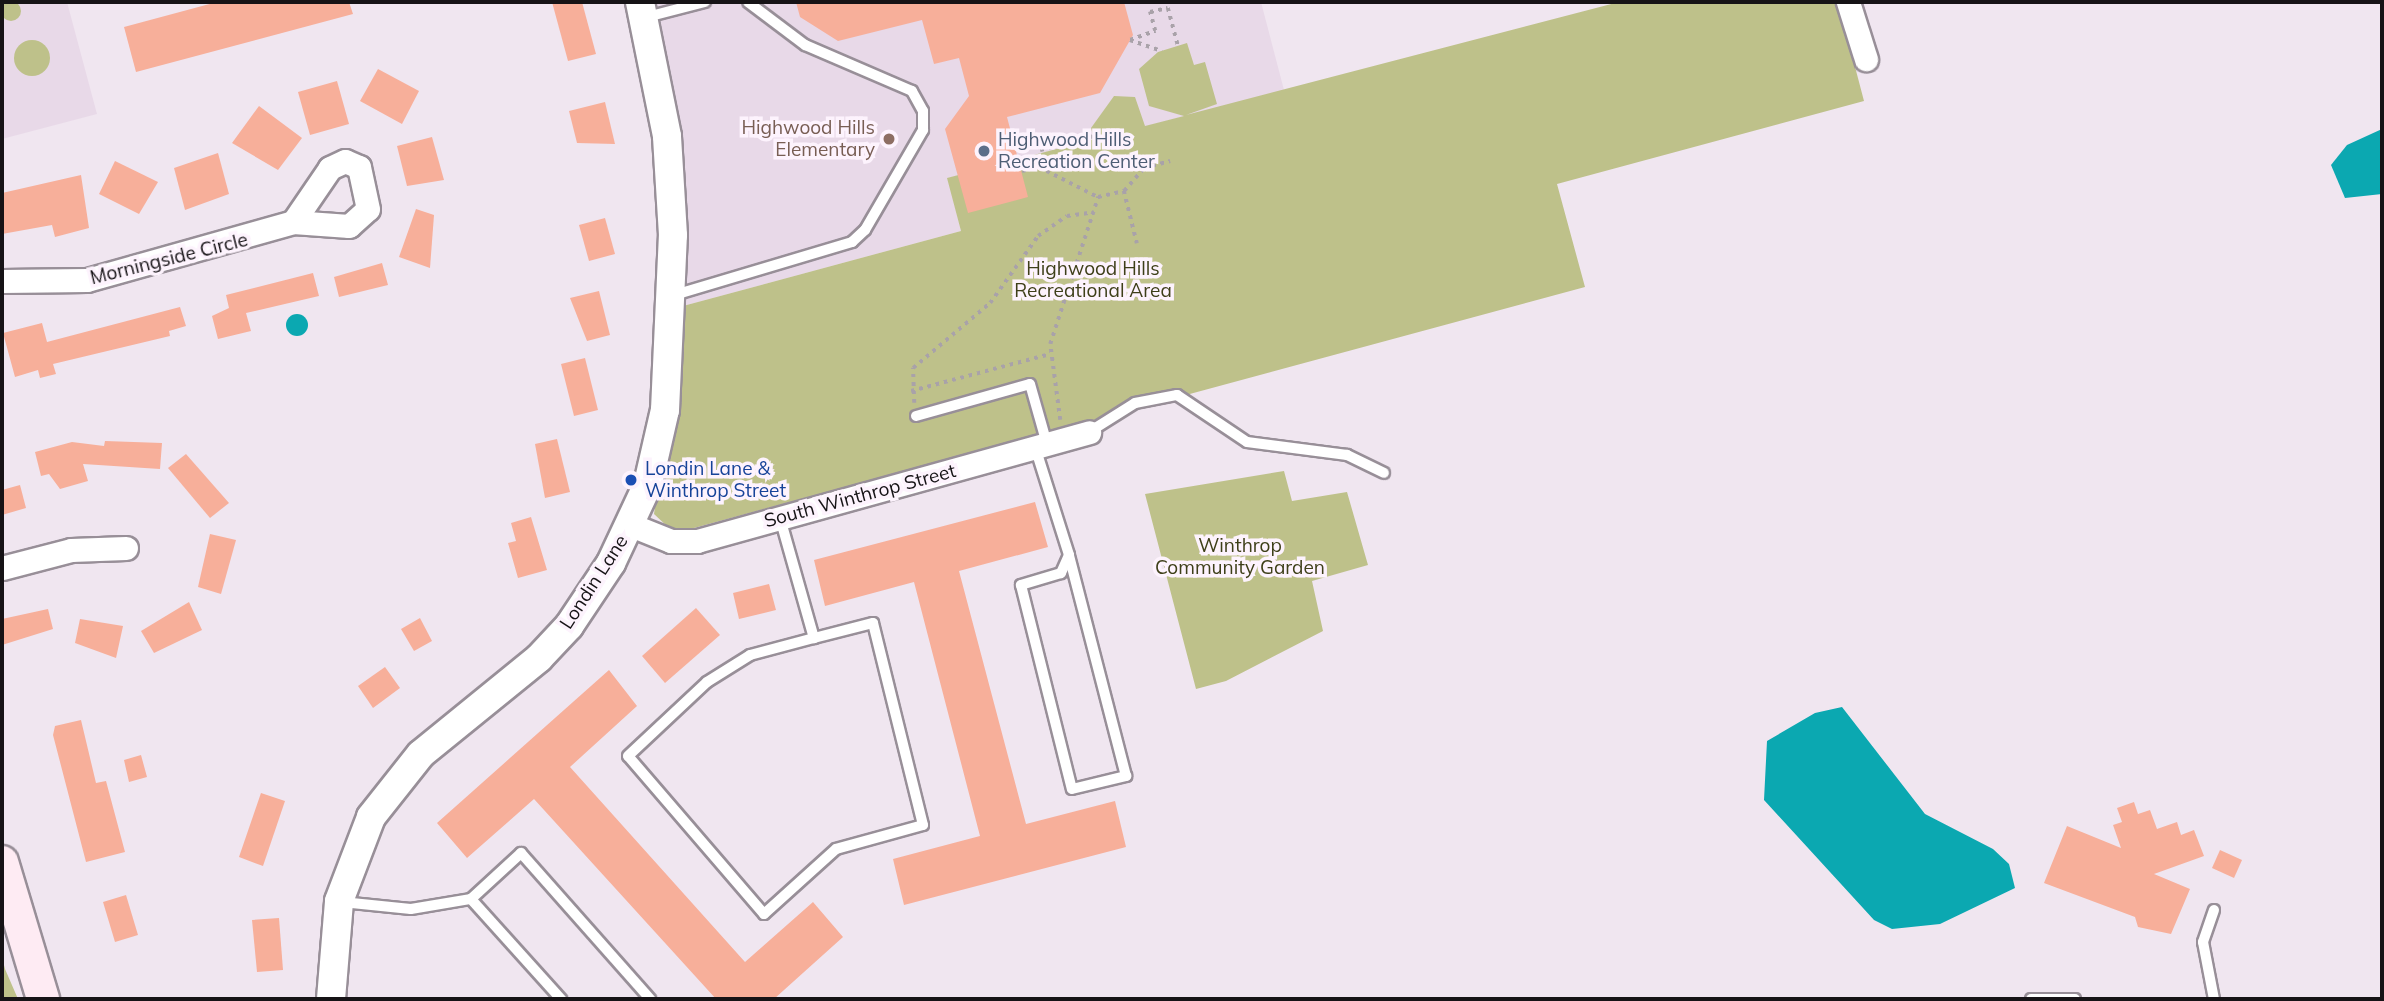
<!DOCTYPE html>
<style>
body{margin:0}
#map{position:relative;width:2384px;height:1001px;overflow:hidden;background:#f0e6f0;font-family:Mulish,sans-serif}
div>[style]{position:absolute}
.built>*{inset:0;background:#e8d9e8}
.green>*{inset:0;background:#bec18a}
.round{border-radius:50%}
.water>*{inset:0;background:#0ba8b1}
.building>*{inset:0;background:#f7af9a}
.path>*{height:3.5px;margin-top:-1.75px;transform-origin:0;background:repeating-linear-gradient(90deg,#a9a2a9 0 3.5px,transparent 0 8.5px)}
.roads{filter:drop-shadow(2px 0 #988f98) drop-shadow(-2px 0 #988f98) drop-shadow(0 2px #988f98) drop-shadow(0 -2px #988f98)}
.service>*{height:10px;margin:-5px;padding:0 5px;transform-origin:5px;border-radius:5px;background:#fff}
.minor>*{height:23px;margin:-11.5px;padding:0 11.5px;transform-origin:11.5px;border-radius:11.5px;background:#fff}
.tertiary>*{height:28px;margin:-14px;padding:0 14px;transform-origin:14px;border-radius:14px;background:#fff}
.secondary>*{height:32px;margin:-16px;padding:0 16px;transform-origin:16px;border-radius:16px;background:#feebf3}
.dots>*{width:19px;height:19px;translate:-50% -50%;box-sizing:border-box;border:4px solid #fdf3fd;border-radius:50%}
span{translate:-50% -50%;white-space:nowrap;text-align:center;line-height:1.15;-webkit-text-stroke:7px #fdf3fd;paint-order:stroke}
.education-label{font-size:19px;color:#785e54}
.right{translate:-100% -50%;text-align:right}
.service-label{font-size:19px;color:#4e5e75}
.left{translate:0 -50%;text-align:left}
.street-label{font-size:19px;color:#161316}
.park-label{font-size:19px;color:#3e3f19}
.transit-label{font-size:19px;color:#164399}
.frame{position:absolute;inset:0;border:4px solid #161316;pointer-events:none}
</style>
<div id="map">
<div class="built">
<i style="clip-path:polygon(2px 2px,67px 2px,97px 114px,2px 139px)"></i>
<i style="clip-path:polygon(656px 2px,1261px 2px,1284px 90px,948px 178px,961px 231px,683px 306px,684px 169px)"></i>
</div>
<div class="green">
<i class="round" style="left:1px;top:1px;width:20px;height:20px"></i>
<i style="clip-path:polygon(1619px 2px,1838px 2px,1864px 101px,1557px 184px,1585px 287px,694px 528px,670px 529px,654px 514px,683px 306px,961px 231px,947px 178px,1094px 139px,1091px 128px,1114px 96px,1135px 97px,1145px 126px,1184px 116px,1149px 106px,1139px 69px,1158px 52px,1187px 43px,1194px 65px,1205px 62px,1217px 104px,1186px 115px)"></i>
<i class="round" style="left:14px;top:40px;width:36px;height:36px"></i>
<i style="clip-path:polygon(1284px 471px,1292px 501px,1347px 492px,1368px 565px,1312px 581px,1323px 631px,1226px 681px,1196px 689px,1145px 494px)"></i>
<i style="clip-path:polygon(2px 957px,5px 969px,18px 999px,2px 999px)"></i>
</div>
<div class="water">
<i style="clip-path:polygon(2382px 129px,2382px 194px,2345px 198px,2331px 165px,2347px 145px)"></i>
<i class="round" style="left:286px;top:314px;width:22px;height:22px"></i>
<i style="clip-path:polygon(1842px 707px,1925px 814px,1993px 849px,2009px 864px,2015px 888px,1940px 924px,1892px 929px,1874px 920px,1764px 800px,1767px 741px,1815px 713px)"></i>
</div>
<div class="building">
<i style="clip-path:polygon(217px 2px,349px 2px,353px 14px,136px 72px,124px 27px)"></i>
<i style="clip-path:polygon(552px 2px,582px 2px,596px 54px,568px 61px)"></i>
<i style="clip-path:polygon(796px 2px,1124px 2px,1133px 35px,1100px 93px,1007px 117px,1028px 197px,968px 213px,945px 129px,969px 96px,959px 58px,934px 64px,922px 20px,838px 41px,800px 17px)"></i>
<i style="clip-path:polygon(378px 69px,419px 91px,402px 124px,360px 101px)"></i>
<i style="clip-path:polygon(337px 81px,349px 124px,310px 135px,298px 92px)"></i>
<i style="clip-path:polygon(605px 102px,615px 144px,577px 143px,569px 111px)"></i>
<i style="clip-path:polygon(259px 106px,302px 138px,278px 170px,232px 143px)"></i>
<i style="clip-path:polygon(432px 137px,444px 180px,407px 186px,397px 146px)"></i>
<i style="clip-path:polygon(218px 153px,229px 194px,185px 210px,174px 168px)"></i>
<i style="clip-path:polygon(115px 161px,158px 182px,139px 214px,99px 194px)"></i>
<i style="clip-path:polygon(81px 175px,89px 228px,55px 237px,52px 225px,2px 234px,2px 193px)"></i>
<i style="clip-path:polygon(416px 209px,434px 215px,430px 268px,399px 257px)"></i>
<i style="clip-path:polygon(605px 218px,615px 254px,589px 261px,579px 225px)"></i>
<i style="clip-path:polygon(382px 263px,388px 285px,339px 297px,334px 277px)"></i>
<i style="clip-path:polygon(313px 273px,319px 296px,246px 313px,251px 331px,218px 339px,212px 316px,229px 308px,226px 295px)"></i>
<i style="clip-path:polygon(599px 291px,610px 335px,587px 341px,570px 298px)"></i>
<i style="clip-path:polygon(180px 307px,186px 326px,169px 331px,170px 336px,53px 364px,56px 374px,40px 378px,38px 370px,15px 377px,3px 333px,42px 323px,47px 342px)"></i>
<i style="clip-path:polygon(585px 358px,598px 410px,574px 416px,561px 364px)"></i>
<i style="clip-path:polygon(557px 439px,570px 492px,545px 498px,535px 444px)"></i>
<i style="clip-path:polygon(105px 441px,162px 443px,160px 469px,83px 464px,88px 481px,60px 489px,49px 474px,41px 476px,35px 452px,72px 442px,104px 446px)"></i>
<i style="clip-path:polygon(186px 454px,229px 503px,210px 518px,168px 468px)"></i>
<i style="clip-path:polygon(20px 485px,26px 508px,2px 515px,2px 490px)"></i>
<i style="clip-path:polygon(1035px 502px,1048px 547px,959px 571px,1026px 824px,1115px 801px,1126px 847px,904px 905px,893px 859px,980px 836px,914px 582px,825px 606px,814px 560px)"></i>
<i style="clip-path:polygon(531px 517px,547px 570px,518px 578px,508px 543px,516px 541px,511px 523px)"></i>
<i style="clip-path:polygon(210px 534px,236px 540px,221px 594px,198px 587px)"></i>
<i style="clip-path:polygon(769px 584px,776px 610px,739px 619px,733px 593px)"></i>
<i style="clip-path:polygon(189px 602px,202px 630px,154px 653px,141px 631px)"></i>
<i style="clip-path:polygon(696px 608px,720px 635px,665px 683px,642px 656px)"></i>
<i style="clip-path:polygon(48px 609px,53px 629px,2px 645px,2px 619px)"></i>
<i style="clip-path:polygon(420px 618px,432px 641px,414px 651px,401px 629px)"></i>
<i style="clip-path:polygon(80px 619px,123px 626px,116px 658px,75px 643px)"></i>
<i style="clip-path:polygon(385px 667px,400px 688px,373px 708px,358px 686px)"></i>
<i style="clip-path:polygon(609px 670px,637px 706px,570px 767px,745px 962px,813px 902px,843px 937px,774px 999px,716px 999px,534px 799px,467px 858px,437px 823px)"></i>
<i style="clip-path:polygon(81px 720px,96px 783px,106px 781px,125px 852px,86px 862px,53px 735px,55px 726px)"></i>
<i style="clip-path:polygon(141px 755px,147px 777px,129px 782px,124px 760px)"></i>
<i style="clip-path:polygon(261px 793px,285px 801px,263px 866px,239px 857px)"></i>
<i style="clip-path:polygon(2134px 802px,2138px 814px,2150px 810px,2157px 829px,2177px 822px,2181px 835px,2194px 830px,2204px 856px,2154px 874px,2190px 889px,2171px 934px,2138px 927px,2135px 917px,2044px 883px,2067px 826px,2121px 848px,2113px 825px,2122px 822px,2117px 808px)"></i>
<i style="clip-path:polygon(2220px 850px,2242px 860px,2234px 878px,2212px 868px)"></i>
<i style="clip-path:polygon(126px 895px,138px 935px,115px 942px,103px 902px)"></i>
<i style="clip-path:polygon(279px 918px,283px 970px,257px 972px,252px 920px)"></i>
</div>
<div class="path">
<i style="left:1130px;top:40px;width:27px;rotate:-20deg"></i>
<i style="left:1155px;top:31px;width:20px;rotate:-105deg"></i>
<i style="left:1150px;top:12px;width:18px;rotate:-13deg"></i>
<i style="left:1168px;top:8px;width:39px;rotate:75deg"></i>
<i style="left:1130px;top:40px;width:34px;rotate:19deg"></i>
<i style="left:1039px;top:167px;width:17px;rotate:-87deg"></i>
<i style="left:1040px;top:150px;width:56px;rotate:-14.5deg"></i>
<i style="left:1022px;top:171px;width:17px;rotate:-13deg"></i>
<i style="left:1039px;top:167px;width:66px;rotate:27deg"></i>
<i style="left:1098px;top:197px;width:27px;rotate:-13deg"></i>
<i style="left:1124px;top:191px;width:30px;rotate:-49deg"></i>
<i style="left:1144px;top:168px;width:27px;rotate:-15deg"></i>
<i style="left:1124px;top:191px;width:54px;rotate:76deg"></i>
<i style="left:911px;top:391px;width:144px;rotate:-14.9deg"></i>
<i style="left:914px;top:403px;width:35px;rotate:-92deg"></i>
<i style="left:913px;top:368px;width:101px;rotate:-40.2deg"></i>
<i style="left:990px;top:303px;width:82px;rotate:-54.4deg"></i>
<i style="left:1038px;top:236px;width:35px;rotate:-35deg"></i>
<i style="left:1067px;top:216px;width:27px;rotate:-8deg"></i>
<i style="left:1060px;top:420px;width:77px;rotate:-97.5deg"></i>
<i style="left:1050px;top:344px;width:155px;rotate:-71.9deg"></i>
</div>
<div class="roads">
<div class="service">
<i style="left:643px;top:18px;width:64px;rotate:-14.5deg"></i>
<i style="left:671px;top:296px;width:189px;rotate:-16.6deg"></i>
<i style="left:852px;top:242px;width:18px;rotate:-43deg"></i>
<i style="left:865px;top:230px;width:116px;rotate:-59.9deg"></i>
<i style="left:923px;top:130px;width:19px;rotate:-90deg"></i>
<i style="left:923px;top:111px;width:23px;rotate:-119deg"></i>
<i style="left:912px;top:91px;width:116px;rotate:-156.7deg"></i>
<i style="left:805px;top:45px;width:71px;rotate:-143deg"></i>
<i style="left:916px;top:416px;width:118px;rotate:-15.7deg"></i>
<i style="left:1030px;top:384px;width:62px;rotate:74.2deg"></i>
<i style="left:1089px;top:432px;width:54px;rotate:-32.2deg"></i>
<i style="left:1135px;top:403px;width:43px;rotate:-10.8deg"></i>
<i style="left:1177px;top:395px;width:84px;rotate:33.9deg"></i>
<i style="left:1247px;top:442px;width:101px;rotate:7.4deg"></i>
<i style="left:1347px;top:455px;width:41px;rotate:25.9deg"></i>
<i style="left:1035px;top:447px;width:113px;rotate:72.5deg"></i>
<i style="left:1069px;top:555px;width:20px;rotate:114deg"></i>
<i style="left:1061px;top:573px;width:42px;rotate:163.3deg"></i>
<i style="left:1021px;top:585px;width:210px;rotate:76deg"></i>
<i style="left:1072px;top:789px;width:56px;rotate:-13.5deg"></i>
<i style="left:1126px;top:776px;width:228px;rotate:-104.5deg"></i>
<i style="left:780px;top:518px;width:125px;rotate:74.2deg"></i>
<i style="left:814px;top:638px;width:61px;rotate:-14.3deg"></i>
<i style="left:873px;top:623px;width:208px;rotate:76.1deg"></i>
<i style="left:923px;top:825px;width:90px;rotate:164.6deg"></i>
<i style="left:836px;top:849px;width:97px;rotate:137.9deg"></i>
<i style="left:764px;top:914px;width:208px;rotate:-130.7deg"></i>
<i style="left:628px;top:756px;width:108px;rotate:-43.1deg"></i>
<i style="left:707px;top:682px;width:51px;rotate:-32.1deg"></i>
<i style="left:750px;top:655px;width:66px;rotate:-14.9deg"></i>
<i style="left:471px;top:899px;width:135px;rotate:48deg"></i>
<i style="left:342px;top:902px;width:69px;rotate:5.8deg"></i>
<i style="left:411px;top:909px;width:61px;rotate:-9.5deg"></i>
<i style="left:471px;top:899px;width:68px;rotate:-42.6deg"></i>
<i style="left:521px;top:853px;width:195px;rotate:48.5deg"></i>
<i style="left:2214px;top:910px;width:34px;rotate:109deg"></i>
<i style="left:2203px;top:942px;width:58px;rotate:79.1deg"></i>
<i style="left:2031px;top:999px;width:44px"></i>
</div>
<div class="minor">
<i style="left:1848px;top:2px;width:60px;rotate:72.5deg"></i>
<i style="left:2px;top:281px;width:85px;rotate:-0.7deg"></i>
<i style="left:87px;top:280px;width:214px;rotate:-15.7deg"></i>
<i style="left:293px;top:222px;width:56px;rotate:4.1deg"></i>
<i style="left:349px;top:226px;width:25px;rotate:-42deg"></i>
<i style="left:368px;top:209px;width:43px;rotate:-102.1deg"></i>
<i style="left:359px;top:167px;width:15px;rotate:-157deg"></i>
<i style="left:345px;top:161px;width:17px;rotate:155deg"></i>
<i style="left:330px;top:168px;width:65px;rotate:124.4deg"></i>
<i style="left:631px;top:525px;width:43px;rotate:21.8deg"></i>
<i style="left:671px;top:541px;width:26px"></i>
<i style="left:697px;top:541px;width:407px;rotate:-15.5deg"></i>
<i style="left:2px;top:568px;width:71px;rotate:-14.6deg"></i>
<i style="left:71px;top:550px;width:55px;rotate:-2.1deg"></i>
</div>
<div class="tertiary">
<i style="left:331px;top:999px;width:98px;rotate:-85.3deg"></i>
<i style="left:339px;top:901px;width:90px;rotate:-69.1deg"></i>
<i style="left:371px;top:817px;width:80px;rotate:-51.6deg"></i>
<i style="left:421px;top:754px;width:152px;rotate:-39.1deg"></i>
<i style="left:539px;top:658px;width:44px;rotate:-46.8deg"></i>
<i style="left:569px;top:626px;width:76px;rotate:-56.3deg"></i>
<i style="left:611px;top:563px;width:87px;rotate:-64.9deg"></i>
<i style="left:648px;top:484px;width:76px;rotate:-77.1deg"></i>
<i style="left:665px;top:410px;width:175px;rotate:-87.4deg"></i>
<i style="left:673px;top:235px;width:99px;rotate:-93.5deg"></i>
<i style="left:667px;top:136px;width:137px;rotate:-101.4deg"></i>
</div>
<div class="secondary">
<i style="left:2px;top:862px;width:143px;rotate:73.3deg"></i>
</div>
</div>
<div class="dots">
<i style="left:889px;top:139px;background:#8d6e63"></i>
<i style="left:984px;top:151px;background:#5c6f8a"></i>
<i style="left:631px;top:480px;background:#1a4fb4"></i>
</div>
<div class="education-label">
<span class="right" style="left:875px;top:139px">Highwood Hills<br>Elementary</span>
</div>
<div class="service-label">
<span class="left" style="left:998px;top:151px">Highwood Hills<br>Recreation Center</span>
</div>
<div class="street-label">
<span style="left:169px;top:259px;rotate:-14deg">Morningside Circle</span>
<span style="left:860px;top:496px;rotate:-15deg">South Winthrop Street</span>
<span style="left:594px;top:582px;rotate:-57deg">Londin Lane</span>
</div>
<div class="park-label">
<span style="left:1093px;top:280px">Highwood Hills<br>Recreational Area</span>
<span style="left:1240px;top:557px">Winthrop<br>Community Garden</span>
</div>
<div class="transit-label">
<span class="left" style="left:645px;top:480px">Londin Lane &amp;<br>Winthrop Street</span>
</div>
<div class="frame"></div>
</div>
